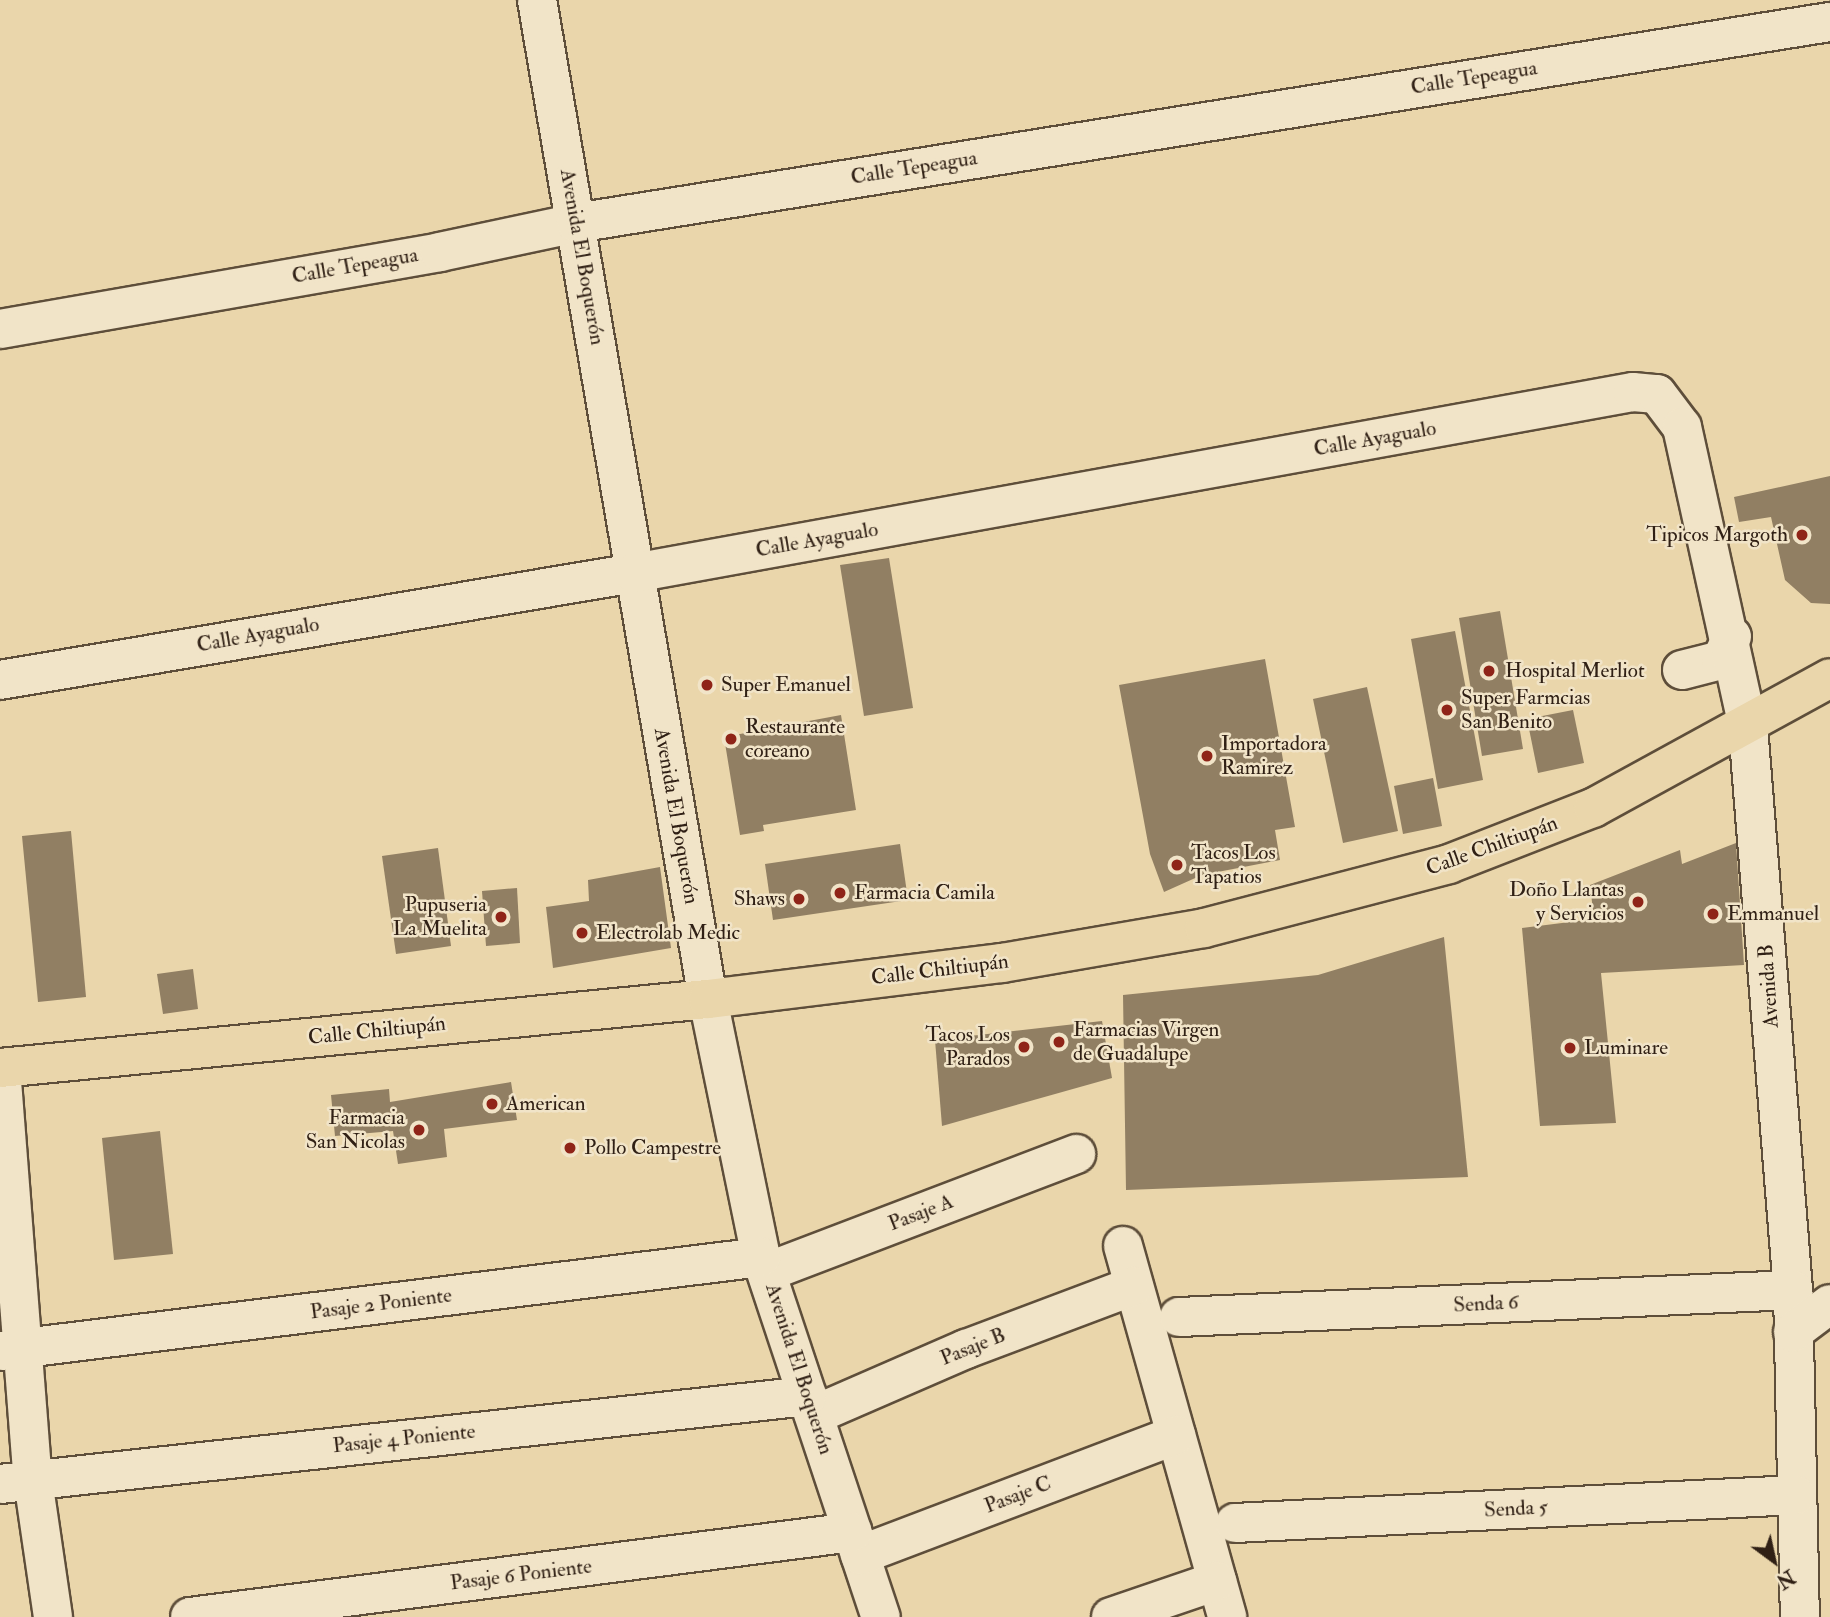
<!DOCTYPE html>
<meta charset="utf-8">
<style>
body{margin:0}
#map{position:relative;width:1830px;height:1617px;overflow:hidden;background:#ead6ab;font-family:"IM FELL Double Pica",serif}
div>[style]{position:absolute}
.building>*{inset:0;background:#917f63}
.roads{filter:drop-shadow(2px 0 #5e4e3a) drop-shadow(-2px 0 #5e4e3a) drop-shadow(0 2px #5e4e3a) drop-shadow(0 -2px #5e4e3a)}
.minor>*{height:38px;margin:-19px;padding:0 19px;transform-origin:19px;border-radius:19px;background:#f1e4c8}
.major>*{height:38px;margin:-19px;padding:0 19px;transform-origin:19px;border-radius:19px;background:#ead6ab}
.dots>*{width:19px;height:19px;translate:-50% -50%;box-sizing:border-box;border:4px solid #f1e4c8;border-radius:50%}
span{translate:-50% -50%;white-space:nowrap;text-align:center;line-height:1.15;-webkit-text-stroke:5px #f1e4c8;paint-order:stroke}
.street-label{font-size:21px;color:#302015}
.poi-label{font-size:21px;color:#302015}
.right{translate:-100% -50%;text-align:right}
.left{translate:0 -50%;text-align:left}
.north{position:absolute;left:1739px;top:1526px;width:70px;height:70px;-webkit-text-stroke:5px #f1e4c8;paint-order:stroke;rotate:147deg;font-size:19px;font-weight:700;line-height:28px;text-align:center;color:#302015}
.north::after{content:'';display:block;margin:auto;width:24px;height:32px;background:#302015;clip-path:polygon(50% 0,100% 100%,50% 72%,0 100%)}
</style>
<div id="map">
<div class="building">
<i style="clip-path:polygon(1830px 476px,1830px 604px,1811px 603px,1785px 580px,1771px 517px,1739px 522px,1734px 497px)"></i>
<i style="clip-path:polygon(889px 558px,913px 708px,864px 716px,840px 565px)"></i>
<i style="clip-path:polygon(1500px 611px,1523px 749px,1482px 756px,1459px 618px)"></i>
<i style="clip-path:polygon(1455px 631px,1483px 780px,1438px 789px,1411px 639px)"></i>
<i style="clip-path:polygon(1265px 659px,1295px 827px,1275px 830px,1280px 860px,1202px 875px,1164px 892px,1150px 854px,1119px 685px)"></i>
<i style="clip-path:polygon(1367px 687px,1398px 831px,1343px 843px,1313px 699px)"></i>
<i style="clip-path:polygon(1573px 710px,1584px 763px,1538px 773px,1527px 719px)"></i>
<i style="clip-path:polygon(841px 715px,856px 810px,763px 825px,764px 831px,740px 835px,724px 737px)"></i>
<i style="clip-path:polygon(1433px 778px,1442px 826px,1403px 834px,1394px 786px)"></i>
<i style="clip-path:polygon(71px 831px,86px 997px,38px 1002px,22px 836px)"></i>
<i style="clip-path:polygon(1736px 843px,1744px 965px,1601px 973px,1616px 1123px,1540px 1126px,1522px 928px,1594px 919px,1590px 885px,1680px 850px,1682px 864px)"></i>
<i style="clip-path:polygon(900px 844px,908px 900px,773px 920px,765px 864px)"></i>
<i style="clip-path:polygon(438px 848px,451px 946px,396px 954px,382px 856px)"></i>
<i style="clip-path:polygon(660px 867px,671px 948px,553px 968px,546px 907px,589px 901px,588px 880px)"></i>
<i style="clip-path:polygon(517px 888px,520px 943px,486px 946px,482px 891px)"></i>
<i style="clip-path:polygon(1444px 937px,1468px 1177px,1126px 1190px,1123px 995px,1318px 975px)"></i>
<i style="clip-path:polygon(193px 969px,198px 1009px,163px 1014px,157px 974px)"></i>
<i style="clip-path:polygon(1102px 1021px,1112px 1078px,942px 1126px,935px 1040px)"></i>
<i style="clip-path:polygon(511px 1082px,517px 1120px,444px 1129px,447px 1157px,398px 1164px,393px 1131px,335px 1136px,331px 1095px,389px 1089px,390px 1102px)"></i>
<i style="clip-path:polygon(160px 1131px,173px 1254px,114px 1260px,102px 1138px)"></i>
</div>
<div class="roads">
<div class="minor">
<i style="left:537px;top:0;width:1014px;rotate:80.29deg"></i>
<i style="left:708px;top:999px;width:263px;rotate:78.4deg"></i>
<i style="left:761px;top:1257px;width:379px;rotate:71.6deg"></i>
<i style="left:0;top:329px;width:447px;rotate:-9.9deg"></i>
<i style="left:440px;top:252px;width:139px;rotate:-12deg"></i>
<i style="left:576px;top:223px;width:1270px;rotate:-9.11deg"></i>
<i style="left:1682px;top:670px;width:40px;rotate:-14.4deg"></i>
<i style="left:1721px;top:660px;width:26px;rotate:-65deg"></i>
<i style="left:0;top:680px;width:643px;rotate:-9.58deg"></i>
<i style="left:634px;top:573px;width:1015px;rotate:-10.27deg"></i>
<i style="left:1633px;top:392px;width:24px;rotate:5deg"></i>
<i style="left:1657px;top:394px;width:41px;rotate:52.9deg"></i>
<i style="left:1682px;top:427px;width:307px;rotate:77.6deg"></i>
<i style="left:1748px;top:727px;width:565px;rotate:85.43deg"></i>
<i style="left:1793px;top:1290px;width:327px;rotate:88.8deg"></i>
<i style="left:1px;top:1068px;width:413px;rotate:85.6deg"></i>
<i style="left:33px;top:1480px;width:138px;rotate:81.7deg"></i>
<i style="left:1123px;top:1246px;width:385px;rotate:74.3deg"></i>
<i style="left:767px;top:1272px;width:331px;rotate:-20.9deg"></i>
<i style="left:1179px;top:1317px;width:615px;rotate:-2.52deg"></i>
<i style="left:1793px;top:1332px;width:46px;rotate:-37.1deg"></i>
<i style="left:0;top:1351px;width:767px;rotate:-7.04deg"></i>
<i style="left:814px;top:1415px;width:166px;rotate:-23.5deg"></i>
<i style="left:966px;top:1349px;width:179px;rotate:-20.6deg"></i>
<i style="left:0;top:1484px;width:812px;rotate:-6.22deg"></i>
<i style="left:1235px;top:1523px;width:562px;rotate:-2.86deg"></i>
<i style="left:860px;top:1555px;width:338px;rotate:-20.8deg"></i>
<i style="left:190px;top:1617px;width:668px;rotate:-7.31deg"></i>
<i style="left:1111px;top:1617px;width:112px;rotate:-18.8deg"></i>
</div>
<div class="major">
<i style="left:0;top:1068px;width:711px;rotate:-5.57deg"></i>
<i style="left:708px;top:999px;width:296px;rotate:-7deg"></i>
<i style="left:1002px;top:963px;width:205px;rotate:-9.8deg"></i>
<i style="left:1204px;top:928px;width:253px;rotate:-14.6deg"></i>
<i style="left:1449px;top:864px;width:155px;rotate:-21.3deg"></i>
<i style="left:1593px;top:808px;width:270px;rotate:-28.7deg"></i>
</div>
</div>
<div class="dots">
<i style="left:1802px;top:535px;background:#8f2418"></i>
<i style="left:1489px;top:671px;background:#8f2418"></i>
<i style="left:707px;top:685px;background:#8f2418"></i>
<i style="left:1447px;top:710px;background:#8f2418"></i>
<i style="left:731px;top:739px;background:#8f2418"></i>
<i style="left:1207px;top:756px;background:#8f2418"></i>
<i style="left:1177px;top:865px;background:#8f2418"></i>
<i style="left:840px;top:893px;background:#8f2418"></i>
<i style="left:799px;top:899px;background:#8f2418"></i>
<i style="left:1638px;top:902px;background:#8f2418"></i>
<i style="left:1713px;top:914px;background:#8f2418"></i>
<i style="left:501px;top:917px;background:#8f2418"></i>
<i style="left:582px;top:933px;background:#8f2418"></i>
<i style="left:1059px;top:1042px;background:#8f2418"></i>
<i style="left:1024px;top:1047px;background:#8f2418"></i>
<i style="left:1570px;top:1048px;background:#8f2418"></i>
<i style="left:492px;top:1104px;background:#8f2418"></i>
<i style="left:419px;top:1130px;background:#8f2418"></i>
<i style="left:570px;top:1148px;background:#8f2418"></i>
</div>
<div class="street-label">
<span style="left:1474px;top:78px;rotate:-9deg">Calle Tepeagua</span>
<span style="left:914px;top:168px;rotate:-9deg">Calle Tepeagua</span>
<span style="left:582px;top:257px;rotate:80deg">Avenida El Boquerón</span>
<span style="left:355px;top:266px;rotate:-10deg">Calle Tepeagua</span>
<span style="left:1375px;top:439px;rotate:-10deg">Calle Ayagualo</span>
<span style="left:817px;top:540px;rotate:-10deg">Calle Ayagualo</span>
<span style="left:258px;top:635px;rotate:-10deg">Calle Ayagualo</span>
<span style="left:676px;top:816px;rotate:80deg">Avenida El Boquerón</span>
<span style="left:1492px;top:846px;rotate:-20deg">Calle Chiltiupán</span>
<span style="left:940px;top:970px;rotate:-7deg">Calle Chiltiupán</span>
<span style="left:1769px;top:986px;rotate:-94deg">Avenida B</span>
<span style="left:377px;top:1031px;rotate:-6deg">Calle Chiltiupán</span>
<span style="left:921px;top:1213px;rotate:-21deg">Pasaje A</span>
<span style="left:381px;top:1304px;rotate:-7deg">Pasaje 2 Poniente</span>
<span style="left:1486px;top:1304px;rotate:-3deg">Senda 6</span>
<span style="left:973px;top:1347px;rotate:-22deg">Pasaje B</span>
<span style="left:799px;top:1369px;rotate:72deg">Avenida El Boquerón</span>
<span style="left:404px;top:1439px;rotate:-6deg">Pasaje 4 Poniente</span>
<span style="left:1018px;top:1495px;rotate:-21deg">Pasaje C</span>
<span style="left:1516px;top:1509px;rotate:-3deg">Senda 5</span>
<span style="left:521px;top:1575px;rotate:-7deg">Pasaje 6 Poniente</span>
</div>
<div class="poi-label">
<span class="right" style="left:1788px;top:535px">Tipicos Margoth</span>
<span class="left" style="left:1505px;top:671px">Hospital Merliot</span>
<span class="left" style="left:721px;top:685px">Super Emanuel</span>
<span class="left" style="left:1461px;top:710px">Super Farmcias<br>San Benito</span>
<span class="left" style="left:745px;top:739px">Restaurante<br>coreano</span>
<span class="left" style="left:1221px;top:756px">Importadora<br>Ramirez</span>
<span class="left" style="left:1191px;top:865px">Tacos Los<br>Tapatios</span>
<span class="right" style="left:1624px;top:902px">Doño Llantas<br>y Servicios</span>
<span class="left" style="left:854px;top:893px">Farmacia Camila</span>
<span class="right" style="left:785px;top:899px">Shaws</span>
<span class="right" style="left:487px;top:917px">Pupuseria<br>La Muelita</span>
<span class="left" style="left:1727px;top:914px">Emmanuel</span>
<span class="left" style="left:596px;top:933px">Electrolab Medic</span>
<span class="left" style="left:1073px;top:1042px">Farmacias Virgen<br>de Guadalupe</span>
<span class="right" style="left:1010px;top:1047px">Tacos Los<br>Parados</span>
<span class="left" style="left:1584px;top:1048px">Luminare</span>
<span class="left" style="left:506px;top:1104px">American</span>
<span class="right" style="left:405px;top:1130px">Farmacia<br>San Nicolas</span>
<span class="left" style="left:584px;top:1148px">Pollo Campestre</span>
</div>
<div class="north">N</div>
</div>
